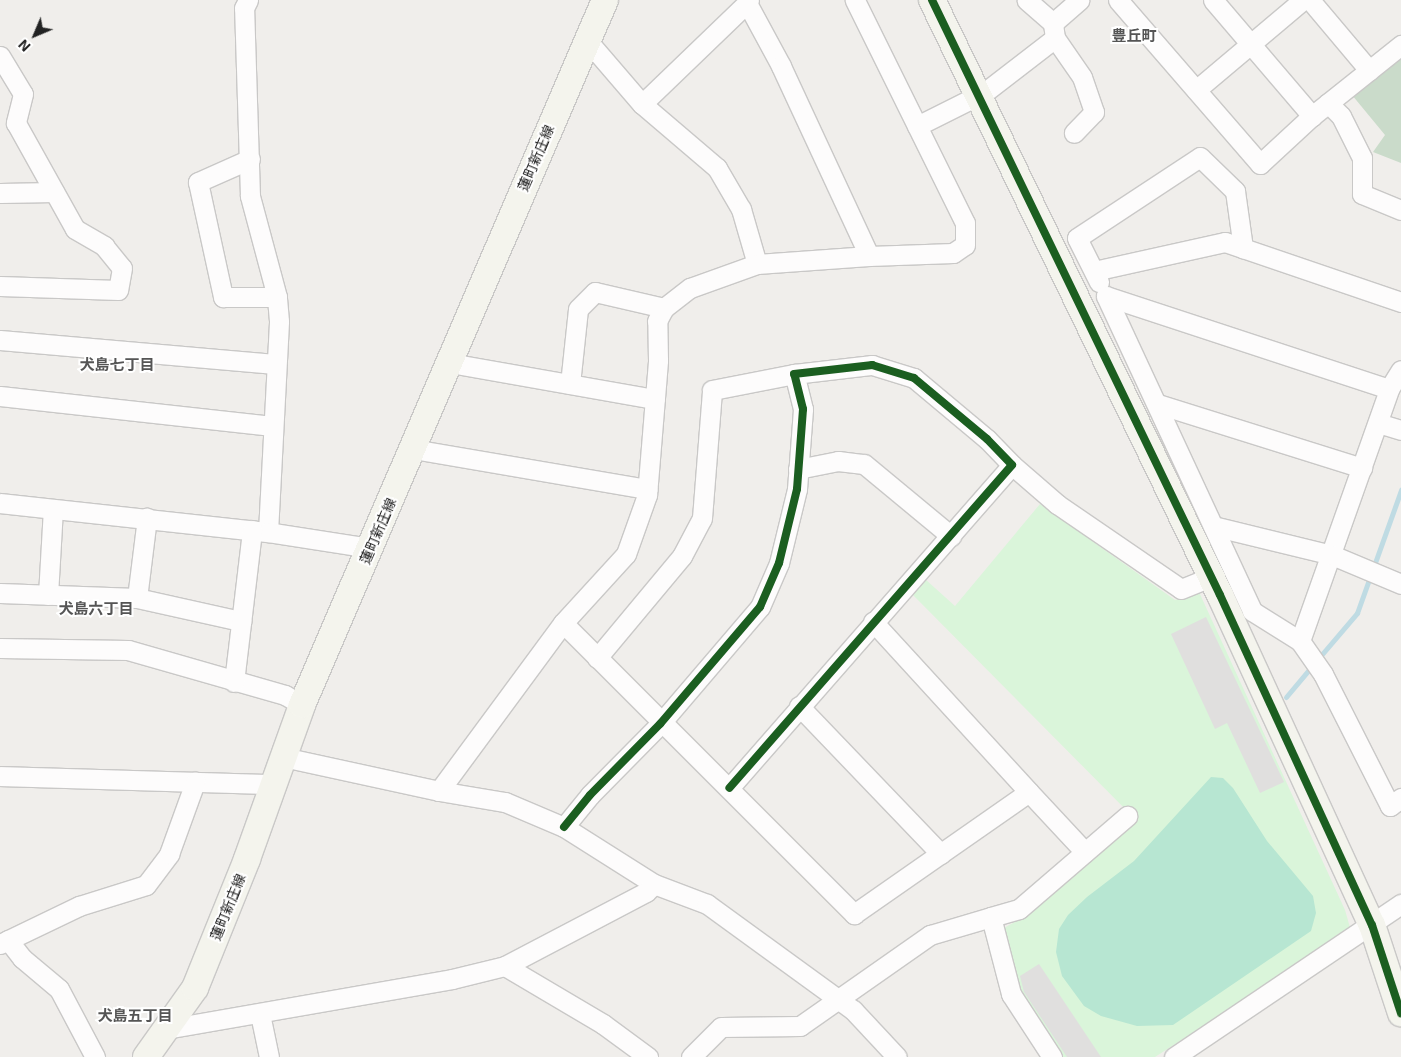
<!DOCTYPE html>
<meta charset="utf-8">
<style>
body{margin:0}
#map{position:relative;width:1401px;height:1057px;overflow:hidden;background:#f0eeeb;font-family:"Exo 2","Noto Sans JP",sans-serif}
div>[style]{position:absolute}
.cemetery>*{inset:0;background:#cadbca}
.park>*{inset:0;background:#daf5da}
.pitch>*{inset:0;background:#b7e6d2}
.parking>*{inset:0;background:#e0dfde}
.stream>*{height:5px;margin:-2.5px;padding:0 2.5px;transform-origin:2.5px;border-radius:2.5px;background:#bfdbe3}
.roads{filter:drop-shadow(1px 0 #c9c8c7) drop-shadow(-1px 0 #c9c8c7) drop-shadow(0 1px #c9c8c7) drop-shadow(0 -1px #c9c8c7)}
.street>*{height:19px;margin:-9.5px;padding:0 9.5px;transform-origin:9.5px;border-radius:9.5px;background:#fdfcfc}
.secondary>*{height:26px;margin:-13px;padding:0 13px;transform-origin:13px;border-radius:13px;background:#f4f4ed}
.cycleway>*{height:8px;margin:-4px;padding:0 4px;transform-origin:4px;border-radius:4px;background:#1b5e20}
span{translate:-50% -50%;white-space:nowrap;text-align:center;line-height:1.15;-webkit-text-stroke:4px #fff;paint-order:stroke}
.street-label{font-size:14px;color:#222}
.neighbourhood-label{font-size:15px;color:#555;font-weight:700}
.north{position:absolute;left:10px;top:10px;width:50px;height:50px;-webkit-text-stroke:4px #fff;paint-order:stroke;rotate:225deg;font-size:14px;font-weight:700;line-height:20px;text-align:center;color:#222}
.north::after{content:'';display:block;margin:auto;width:18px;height:22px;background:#222;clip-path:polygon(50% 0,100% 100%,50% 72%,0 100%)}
</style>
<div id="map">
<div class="cemetery">
<i style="clip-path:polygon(1401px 54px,1401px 163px,1373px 152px,1385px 135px,1352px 95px)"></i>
</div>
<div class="park">
<i style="clip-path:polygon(1040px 504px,1175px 600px,1199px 592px,1345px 910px,1351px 931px,1155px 1057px,1061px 1057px,1020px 995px,1002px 929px,1022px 918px,1137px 821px,912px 594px,925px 579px,955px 606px)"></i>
</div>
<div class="pitch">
<i style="clip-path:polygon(1211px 777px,1223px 778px,1233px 788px,1267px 841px,1313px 896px,1316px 913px,1311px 931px,1173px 1025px,1137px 1026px,1101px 1016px,1084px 1006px,1062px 976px,1056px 952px,1059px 929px,1068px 915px,1087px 897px,1134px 861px)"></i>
</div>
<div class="parking">
<i style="clip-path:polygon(1206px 617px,1284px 782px,1260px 793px,1227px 723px,1215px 729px,1171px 634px)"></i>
<i style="clip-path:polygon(1039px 964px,1101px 1057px,1067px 1057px,1024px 992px,1020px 976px)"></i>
</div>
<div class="stream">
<i style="left:1317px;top:660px;width:62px;rotate:-49.6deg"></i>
<i style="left:1357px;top:613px;width:131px;rotate:-70.3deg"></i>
<i style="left:1286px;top:697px;width:40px;rotate:-50deg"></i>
</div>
<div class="roads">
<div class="street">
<i style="left:749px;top:0;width:4px;rotate:124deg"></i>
<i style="left:747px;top:3px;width:72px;rotate:61.6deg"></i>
<i style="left:781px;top:66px;width:209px;rotate:65.1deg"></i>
<i style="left:869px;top:256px;width:84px;rotate:-2deg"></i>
<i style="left:953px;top:253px;width:14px;rotate:-34deg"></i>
<i style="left:965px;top:245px;width:22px;rotate:-90deg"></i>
<i style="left:965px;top:223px;width:249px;rotate:-116.3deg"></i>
<i style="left:1118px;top:0;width:217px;rotate:49.1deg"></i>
<i style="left:1260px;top:164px;width:71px;rotate:-42.7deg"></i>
<i style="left:1312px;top:116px;width:114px;rotate:-38.6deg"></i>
<i style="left:1213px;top:0;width:153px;rotate:49.5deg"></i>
<i style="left:1310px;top:0;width:92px;rotate:49.9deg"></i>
<i style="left:1053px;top:23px;width:35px;rotate:-41deg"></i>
<i style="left:1055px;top:38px;width:47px;rotate:55.3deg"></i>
<i style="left:1082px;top:77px;width:37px;rotate:71deg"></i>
<i style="left:1094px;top:112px;width:29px;rotate:134deg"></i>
<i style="left:586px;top:39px;width:86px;rotate:49.3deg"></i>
<i style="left:642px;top:104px;width:99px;rotate:40.5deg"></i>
<i style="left:717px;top:168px;width:48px;rotate:59.7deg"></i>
<i style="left:741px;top:209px;width:57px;rotate:73.8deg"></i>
<i style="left:0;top:56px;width:44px;rotate:58.8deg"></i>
<i style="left:23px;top:94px;width:30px;rotate:104deg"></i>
<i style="left:16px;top:123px;width:121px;rotate:60.9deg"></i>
<i style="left:75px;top:229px;width:34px;rotate:30deg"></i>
<i style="left:104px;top:246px;width:28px;rotate:51deg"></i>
<i style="left:122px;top:268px;width:22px;rotate:100deg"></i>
<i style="left:118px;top:290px;width:118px;rotate:-178.1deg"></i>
<i style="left:1196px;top:90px;width:140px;rotate:-40.1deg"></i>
<i style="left:1328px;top:103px;width:18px;rotate:45deg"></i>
<i style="left:1341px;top:116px;width:47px;rotate:63.4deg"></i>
<i style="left:1362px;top:158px;width:36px;rotate:90deg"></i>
<i style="left:1362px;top:194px;width:42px;rotate:22.3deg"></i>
<i style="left:642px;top:104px;width:146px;rotate:-43.9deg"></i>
<i style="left:917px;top:126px;width:76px;rotate:-26.6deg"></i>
<i style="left:985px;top:92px;width:88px;rotate:-37.6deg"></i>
<i style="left:1055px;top:38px;width:15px;rotate:-98deg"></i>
<i style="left:1053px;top:23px;width:35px;rotate:-139deg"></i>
<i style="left:250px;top:159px;width:57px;rotate:156.1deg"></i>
<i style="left:198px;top:182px;width:118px;rotate:77.7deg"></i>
<i style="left:223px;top:297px;width:54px"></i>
<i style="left:0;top:193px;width:54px;rotate:-1.1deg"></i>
<i style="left:1094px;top:271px;width:134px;rotate:-12.5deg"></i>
<i style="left:1225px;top:242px;width:186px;rotate:18.8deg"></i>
<i style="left:1099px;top:282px;width:49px;rotate:-116.6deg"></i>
<i style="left:1077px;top:238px;width:147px;rotate:-33.4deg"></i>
<i style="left:1200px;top:157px;width:49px;rotate:44.2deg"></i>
<i style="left:1235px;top:191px;width:58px;rotate:82deg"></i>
<i style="left:0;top:340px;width:276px;rotate:5deg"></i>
<i style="left:450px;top:363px;width:208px;rotate:10deg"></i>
<i style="left:570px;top:384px;width:75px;rotate:-83.9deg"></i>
<i style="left:578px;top:309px;width:24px;rotate:-45deg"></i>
<i style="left:595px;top:292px;width:71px;rotate:13.1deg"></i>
<i style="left:1389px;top:389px;width:298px;rotate:-161.8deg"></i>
<i style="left:1106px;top:296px;width:347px;rotate:65.1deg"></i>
<i style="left:1252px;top:611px;width:57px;rotate:32deg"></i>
<i style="left:1300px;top:641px;width:267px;rotate:-70.5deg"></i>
<i style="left:1389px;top:389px;width:22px;rotate:-58deg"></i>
<i style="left:0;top:396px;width:274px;rotate:6.3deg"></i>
<i style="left:1158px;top:404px;width:214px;rotate:17.4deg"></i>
<i style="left:1378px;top:423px;width:24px;rotate:17deg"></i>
<i style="left:413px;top:449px;width:238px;rotate:9.7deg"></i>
<i style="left:1012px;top:465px;width:60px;rotate:40.9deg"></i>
<i style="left:1057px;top:504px;width:150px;rotate:34.4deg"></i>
<i style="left:1181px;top:589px;width:32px;rotate:-22deg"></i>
<i style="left:798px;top:469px;width:41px;rotate:-11.3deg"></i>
<i style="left:838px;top:461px;width:26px;rotate:7deg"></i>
<i style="left:864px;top:464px;width:113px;rotate:39.6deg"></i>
<i style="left:0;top:503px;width:270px;rotate:6.2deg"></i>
<i style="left:268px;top:532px;width:211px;rotate:-87deg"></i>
<i style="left:279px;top:321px;width:24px;rotate:-95deg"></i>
<i style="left:277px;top:297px;width:105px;rotate:-105deg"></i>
<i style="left:250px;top:196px;width:188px;rotate:-91.8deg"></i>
<i style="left:244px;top:8px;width:9px;rotate:-63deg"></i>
<i style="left:1213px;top:526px;width:122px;rotate:13.7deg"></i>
<i style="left:1332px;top:555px;width:75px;rotate:22.8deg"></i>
<i style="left:268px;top:532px;width:103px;rotate:8.9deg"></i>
<i style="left:0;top:593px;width:137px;rotate:2.1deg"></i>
<i style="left:137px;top:598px;width:107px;rotate:12.5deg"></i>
<i style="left:48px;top:595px;width:86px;rotate:-86.7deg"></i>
<i style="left:137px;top:598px;width:81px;rotate:-82.9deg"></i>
<i style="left:563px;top:623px;width:412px;rotate:45deg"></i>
<i style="left:854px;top:914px;width:213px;rotate:-34.9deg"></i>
<i style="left:1029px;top:792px;width:231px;rotate:-132.5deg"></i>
<i style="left:1300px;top:641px;width:40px;rotate:55.1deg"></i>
<i style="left:1323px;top:674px;width:148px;rotate:63.1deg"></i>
<i style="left:1390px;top:806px;width:14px;rotate:-36deg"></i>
<i style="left:0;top:648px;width:128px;rotate:0.9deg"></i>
<i style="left:128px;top:650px;width:163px;rotate:16deg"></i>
<i style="left:285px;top:695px;width:20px;rotate:30deg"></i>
<i style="left:597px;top:658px;width:133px;rotate:-50.2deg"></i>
<i style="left:682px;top:556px;width:43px;rotate:-62.2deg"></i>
<i style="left:702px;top:518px;width:128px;rotate:-85.5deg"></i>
<i style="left:712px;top:390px;width:84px;rotate:-11deg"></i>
<i style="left:234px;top:682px;width:153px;rotate:-83.2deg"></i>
<i style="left:799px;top:706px;width:205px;rotate:46.2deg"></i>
<i style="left:283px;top:757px;width:160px;rotate:12.3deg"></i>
<i style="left:439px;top:791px;width:67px;rotate:9.5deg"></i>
<i style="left:505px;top:802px;width:64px;rotate:23deg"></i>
<i style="left:564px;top:827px;width:107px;rotate:32.3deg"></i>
<i style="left:654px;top:884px;width:57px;rotate:20.7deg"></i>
<i style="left:707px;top:904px;width:180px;rotate:36deg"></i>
<i style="left:853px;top:1010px;width:64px;rotate:46.9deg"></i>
<i style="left:0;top:776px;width:274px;rotate:1.7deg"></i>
<i style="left:439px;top:791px;width:209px;rotate:-53.6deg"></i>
<i style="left:563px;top:623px;width:93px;rotate:-47.6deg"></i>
<i style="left:626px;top:554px;width:63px;rotate:-70.4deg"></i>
<i style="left:647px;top:495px;width:135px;rotate:-85.3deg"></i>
<i style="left:658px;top:360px;width:39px;rotate:-91deg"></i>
<i style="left:657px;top:321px;width:15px;rotate:-62deg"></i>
<i style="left:664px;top:308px;width:33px;rotate:-38deg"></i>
<i style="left:690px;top:288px;width:71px;rotate:-19.7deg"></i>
<i style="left:757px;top:264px;width:112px;rotate:-4.1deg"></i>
<i style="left:1029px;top:792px;width:82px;rotate:47deg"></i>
<i style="left:564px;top:827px;width:41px;rotate:-50.9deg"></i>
<i style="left:590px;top:795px;width:100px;rotate:-45.4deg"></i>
<i style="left:660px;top:724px;width:154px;rotate:-49.5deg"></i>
<i style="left:760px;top:607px;width:48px;rotate:-66.6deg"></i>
<i style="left:779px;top:563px;width:76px;rotate:-76.3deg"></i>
<i style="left:797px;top:489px;width:80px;rotate:-85.7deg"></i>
<i style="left:803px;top:409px;width:36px;rotate:-104deg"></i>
<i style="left:794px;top:374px;width:79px;rotate:-6.6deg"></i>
<i style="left:872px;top:365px;width:44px;rotate:17.2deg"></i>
<i style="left:914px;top:378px;width:95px;rotate:39.9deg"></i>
<i style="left:987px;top:439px;width:36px;rotate:46deg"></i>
<i style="left:1012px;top:465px;width:429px;rotate:131.2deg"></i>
<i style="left:991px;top:917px;width:29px;rotate:-16deg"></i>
<i style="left:1019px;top:909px;width:143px;rotate:-40.7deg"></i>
<i style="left:8px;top:940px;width:23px;rotate:52deg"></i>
<i style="left:22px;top:958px;width:48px;rotate:40deg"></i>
<i style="left:59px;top:989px;width:77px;rotate:62.1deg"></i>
<i style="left:0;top:944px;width:88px;rotate:-25.7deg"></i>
<i style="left:79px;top:906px;width:70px;rotate:-17.4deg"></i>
<i style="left:146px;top:885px;width:39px;rotate:-53deg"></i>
<i style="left:169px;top:854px;width:77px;rotate:-70.1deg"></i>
<i style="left:505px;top:966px;width:114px;rotate:30.6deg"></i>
<i style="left:603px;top:1024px;width:56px;rotate:36.3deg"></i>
<i style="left:260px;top:1014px;width:44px;rotate:78.2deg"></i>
<i style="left:166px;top:1029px;width:290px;rotate:-9.9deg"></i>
<i style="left:452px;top:979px;width:55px;rotate:-13.8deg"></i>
<i style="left:505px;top:966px;width:159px;rotate:-27.7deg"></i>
<i style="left:646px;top:892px;width:11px;rotate:-45deg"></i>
<i style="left:691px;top:1057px;width:42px;rotate:-45deg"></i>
<i style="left:721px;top:1027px;width:79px;rotate:-0.7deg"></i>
<i style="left:800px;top:1026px;width:159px;rotate:-35deg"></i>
<i style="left:930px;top:935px;width:64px;rotate:-16.4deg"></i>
<i style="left:991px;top:917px;width:80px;rotate:75.4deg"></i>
<i style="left:1011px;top:994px;width:75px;rotate:56.9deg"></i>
<i style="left:1174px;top:1057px;width:274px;rotate:-34deg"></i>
</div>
<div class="secondary">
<i style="left:932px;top:0;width:661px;rotate:64.17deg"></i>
<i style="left:1220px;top:595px;width:363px;rotate:65.3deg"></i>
<i style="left:1372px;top:925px;width:93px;rotate:71.8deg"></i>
<i style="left:146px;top:1057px;width:85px;rotate:-54.6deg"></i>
<i style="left:195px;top:988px;width:139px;rotate:-68deg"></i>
<i style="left:247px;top:859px;width:164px;rotate:-70.3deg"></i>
<i style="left:302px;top:705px;width:767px;rotate:-66.74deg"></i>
</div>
</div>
<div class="cycleway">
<i style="left:932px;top:0;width:661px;rotate:64.17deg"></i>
<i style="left:1220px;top:595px;width:363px;rotate:65.3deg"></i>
<i style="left:1372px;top:925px;width:93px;rotate:71.8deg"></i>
<i style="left:564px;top:827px;width:41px;rotate:-50.9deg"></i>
<i style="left:590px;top:795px;width:100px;rotate:-45.4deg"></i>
<i style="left:660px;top:724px;width:154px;rotate:-49.5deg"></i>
<i style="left:760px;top:607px;width:48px;rotate:-66.6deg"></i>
<i style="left:779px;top:563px;width:76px;rotate:-76.3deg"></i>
<i style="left:797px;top:489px;width:80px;rotate:-85.7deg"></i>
<i style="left:803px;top:409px;width:36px;rotate:-104deg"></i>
<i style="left:794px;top:374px;width:79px;rotate:-6.6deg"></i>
<i style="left:872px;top:365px;width:44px;rotate:17.2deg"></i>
<i style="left:914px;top:378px;width:95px;rotate:39.9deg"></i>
<i style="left:987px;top:439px;width:36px;rotate:46deg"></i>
<i style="left:1012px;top:465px;width:429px;rotate:131.2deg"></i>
</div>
<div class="street-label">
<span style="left:536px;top:158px;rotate:-67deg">蓮町新庄線</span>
<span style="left:378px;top:531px;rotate:-67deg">蓮町新庄線</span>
<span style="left:228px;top:907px;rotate:-68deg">蓮町新庄線</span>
</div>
<div class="neighbourhood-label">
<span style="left:1134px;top:36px">豊丘町</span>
<span style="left:117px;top:365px">犬島七丁目</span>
<span style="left:96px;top:609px">犬島六丁目</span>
<span style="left:135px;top:1016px">犬島五丁目</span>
</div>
<div class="north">N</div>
</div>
